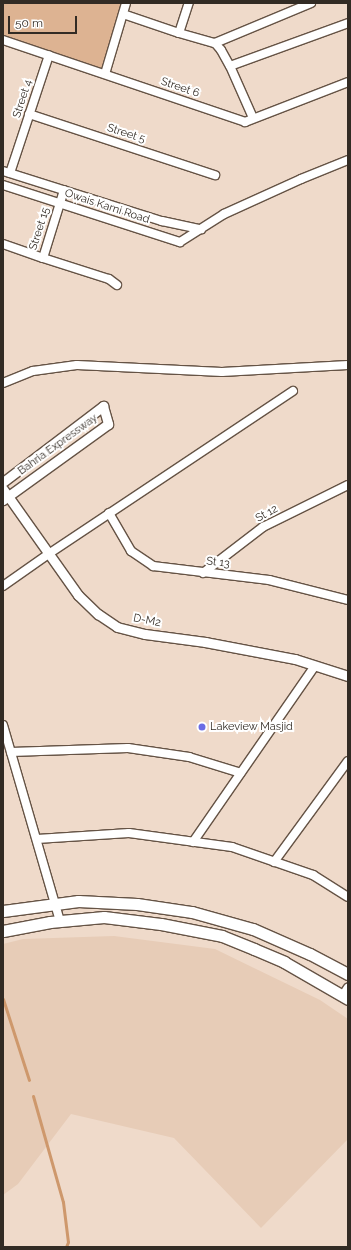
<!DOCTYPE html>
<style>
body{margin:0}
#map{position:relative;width:351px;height:1250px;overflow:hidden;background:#efdaca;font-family:Raleway,sans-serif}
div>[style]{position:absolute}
.built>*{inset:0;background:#e7ccb7}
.green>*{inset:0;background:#ddb392}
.stream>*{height:3px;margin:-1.5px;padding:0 1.5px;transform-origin:1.5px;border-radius:1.5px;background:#ce986c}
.roads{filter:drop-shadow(1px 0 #655345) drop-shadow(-1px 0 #655345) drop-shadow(0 1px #655345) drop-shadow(0 -1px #655345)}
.minor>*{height:8px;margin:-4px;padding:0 4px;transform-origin:4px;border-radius:4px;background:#fff}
.tertiary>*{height:9px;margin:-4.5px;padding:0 4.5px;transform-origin:4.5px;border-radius:4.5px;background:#fff}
.secondary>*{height:11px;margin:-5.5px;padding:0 5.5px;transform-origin:5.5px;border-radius:5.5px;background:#fff}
.dots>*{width:11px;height:11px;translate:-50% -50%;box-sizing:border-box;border:2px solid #fff;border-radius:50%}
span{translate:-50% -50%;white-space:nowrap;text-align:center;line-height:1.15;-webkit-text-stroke:4px #fff;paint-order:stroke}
.street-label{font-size:11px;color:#322b24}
.poi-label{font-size:11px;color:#322b24}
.left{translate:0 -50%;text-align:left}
.frame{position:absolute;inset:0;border:4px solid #322b24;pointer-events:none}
.scale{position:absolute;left:8px;top:16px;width:69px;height:18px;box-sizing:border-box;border:2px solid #322b24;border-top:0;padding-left:5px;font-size:12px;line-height:14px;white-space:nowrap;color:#322b24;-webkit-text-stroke:3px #fff;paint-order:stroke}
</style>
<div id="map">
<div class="built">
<i style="clip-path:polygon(114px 936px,215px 949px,320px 1000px,348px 1019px,348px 1139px,261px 1228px,174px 1138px,71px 1114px,18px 1184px,3px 1195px,3px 944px,23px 939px)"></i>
</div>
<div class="green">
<i style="clip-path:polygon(3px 3px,125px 3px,103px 70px,3px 35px)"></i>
</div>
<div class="stream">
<i style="left:3px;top:999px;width:85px;rotate:72.2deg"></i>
<i style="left:33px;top:1096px;width:110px;rotate:74.2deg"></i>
<i style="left:63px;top:1202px;width:40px;rotate:82.9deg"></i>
<i style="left:68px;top:1242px;width:5px;rotate:112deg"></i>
</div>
<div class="roads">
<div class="minor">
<i style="left:123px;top:14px;width:59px;rotate:18.7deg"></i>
<i style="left:179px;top:33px;width:37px;rotate:16deg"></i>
<i style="left:215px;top:43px;width:9px;rotate:49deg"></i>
<i style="left:221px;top:50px;width:18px;rotate:61deg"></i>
<i style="left:230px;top:66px;width:57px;rotate:66.1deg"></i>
<i style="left:179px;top:33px;width:32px;rotate:-72deg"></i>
<i style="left:3px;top:40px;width:256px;rotate:18.7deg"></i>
<i style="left:245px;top:122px;width:110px;rotate:-21.2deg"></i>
<i style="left:215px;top:43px;width:104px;rotate:-22.6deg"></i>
<i style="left:230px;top:66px;width:126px;rotate:-20deg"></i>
<i style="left:105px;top:74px;width:74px;rotate:-73.5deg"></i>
<i style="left:29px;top:114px;width:196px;rotate:18.2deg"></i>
<i style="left:3px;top:171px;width:167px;rotate:17.5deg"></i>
<i style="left:162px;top:221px;width:40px;rotate:12deg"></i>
<i style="left:10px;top:173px;width:124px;rotate:-71.7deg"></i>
<i style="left:3px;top:185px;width:186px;rotate:17.9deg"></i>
<i style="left:180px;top:242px;width:52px;rotate:-32.5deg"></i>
<i style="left:224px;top:214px;width:85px;rotate:-24.4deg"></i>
<i style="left:301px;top:179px;width:51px;rotate:-22deg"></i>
<i style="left:3px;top:244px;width:42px;rotate:19.3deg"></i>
<i style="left:43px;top:258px;width:71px;rotate:-72.8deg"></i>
<i style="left:43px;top:258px;width:69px;rotate:17.7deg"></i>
<i style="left:109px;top:279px;width:10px;rotate:37deg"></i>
<i style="left:3px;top:383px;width:32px;rotate:-22deg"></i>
<i style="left:33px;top:371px;width:44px;rotate:-7.8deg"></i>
<i style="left:77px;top:365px;width:145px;rotate:2.8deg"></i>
<i style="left:222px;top:372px;width:126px;rotate:-3.2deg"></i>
<i style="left:109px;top:513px;width:44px;rotate:59.9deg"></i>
<i style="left:131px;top:551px;width:27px;rotate:34deg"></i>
<i style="left:153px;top:566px;width:117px;rotate:6.9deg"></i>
<i style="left:269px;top:580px;width:81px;rotate:14.2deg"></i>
<i style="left:203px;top:573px;width:76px;rotate:-37.5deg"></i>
<i style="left:263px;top:527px;width:95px;rotate:-26.3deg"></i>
<i style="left:3px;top:586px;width:57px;rotate:-35.1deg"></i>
<i style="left:50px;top:553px;width:292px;rotate:-33.7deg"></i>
<i style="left:3px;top:725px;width:204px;rotate:73.8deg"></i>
<i style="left:11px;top:752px;width:117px;rotate:-2deg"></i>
<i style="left:128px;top:748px;width:62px;rotate:8.4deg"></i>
<i style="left:189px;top:757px;width:54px;rotate:17.1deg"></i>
<i style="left:37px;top:839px;width:92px;rotate:-3.7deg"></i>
<i style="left:129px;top:833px;width:104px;rotate:7.7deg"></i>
<i style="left:232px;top:847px;width:86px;rotate:19.1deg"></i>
<i style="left:313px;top:875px;width:41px;rotate:32.2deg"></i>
<i style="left:193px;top:842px;width:214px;rotate:-55.3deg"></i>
<i style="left:274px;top:862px;width:125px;rotate:-53.8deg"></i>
</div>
<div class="tertiary">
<i style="left:3px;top:482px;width:126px;rotate:-37.2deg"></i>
<i style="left:103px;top:406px;width:19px;rotate:74deg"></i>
<i style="left:108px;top:424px;width:130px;rotate:144.1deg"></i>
<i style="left:3px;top:489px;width:130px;rotate:54.7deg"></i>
<i style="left:78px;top:595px;width:28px;rotate:44deg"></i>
<i style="left:98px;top:614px;width:23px;rotate:34deg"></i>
<i style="left:117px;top:627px;width:29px;rotate:14deg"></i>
<i style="left:145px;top:634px;width:61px;rotate:7.6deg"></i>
<i style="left:205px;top:642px;width:92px;rotate:10.7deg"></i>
<i style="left:295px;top:659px;width:56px;rotate:17.8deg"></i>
<i style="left:343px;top:995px;width:9px;rotate:-58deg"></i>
</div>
<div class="secondary">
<i style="left:3px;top:911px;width:76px;rotate:-7.6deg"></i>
<i style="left:78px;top:901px;width:59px;rotate:2.9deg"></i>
<i style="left:137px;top:904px;width:56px;rotate:8.3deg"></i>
<i style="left:192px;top:912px;width:63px;rotate:15.6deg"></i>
<i style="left:253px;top:929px;width:62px;rotate:23.7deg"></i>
<i style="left:310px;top:954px;width:43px;rotate:27.8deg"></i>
<i style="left:3px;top:931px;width:48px;rotate:-10.8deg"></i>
<i style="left:50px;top:922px;width:54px;rotate:-5.3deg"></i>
<i style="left:104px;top:917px;width:57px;rotate:7deg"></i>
<i style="left:161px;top:924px;width:62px;rotate:11.1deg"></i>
<i style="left:222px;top:936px;width:35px;rotate:22deg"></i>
<i style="left:254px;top:949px;width:33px;rotate:23deg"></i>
<i style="left:284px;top:962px;width:74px;rotate:30deg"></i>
</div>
</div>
<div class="dots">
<i style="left:202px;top:727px;background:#6a6ce5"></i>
</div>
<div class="street-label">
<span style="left:180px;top:88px;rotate:19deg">Street 6</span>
<span style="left:23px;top:99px;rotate:-72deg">Street 4</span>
<span style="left:126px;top:134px;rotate:18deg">Street 5</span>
<span style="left:107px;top:207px;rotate:18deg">Owais Karni Road</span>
<span style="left:40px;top:229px;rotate:-72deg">Street 15</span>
<span style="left:58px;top:445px;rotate:-36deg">Bahria Expressway</span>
<span style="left:267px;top:514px;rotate:-29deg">St 12</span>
<span style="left:218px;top:563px;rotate:7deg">St 13</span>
<span style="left:147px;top:621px;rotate:11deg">D-M2</span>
</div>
<div class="poi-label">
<span class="left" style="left:210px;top:727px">Lakeview Masjid</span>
</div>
<div class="frame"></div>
<div class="scale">50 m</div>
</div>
